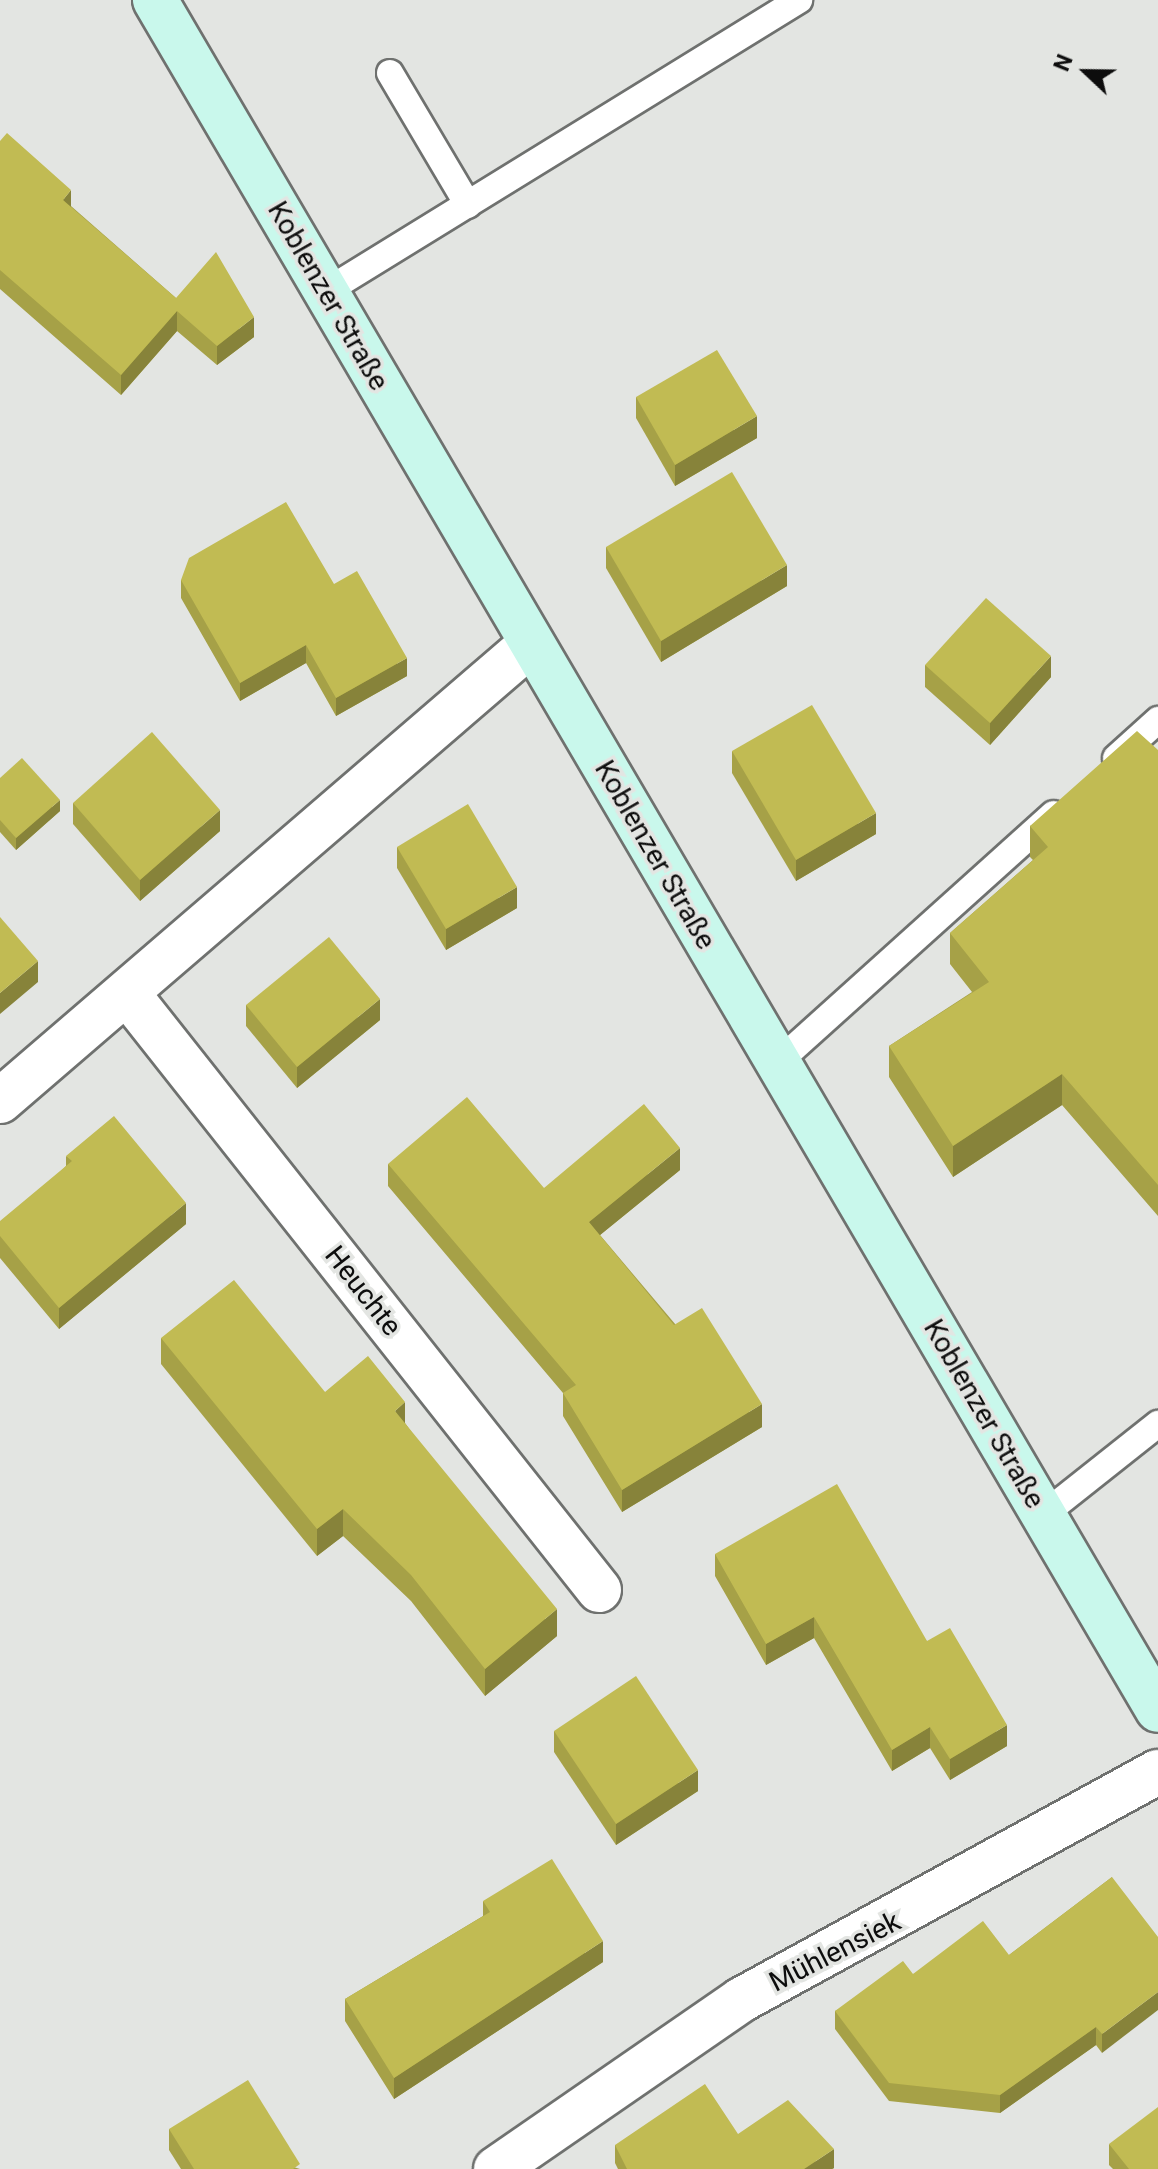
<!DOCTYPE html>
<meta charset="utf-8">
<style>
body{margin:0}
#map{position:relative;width:1158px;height:2169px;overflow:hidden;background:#e3e5e2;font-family:Roboto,sans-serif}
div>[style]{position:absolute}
.roads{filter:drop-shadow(2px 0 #6f716f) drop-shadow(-2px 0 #6f716f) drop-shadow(0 2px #6f716f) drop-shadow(0 -2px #6f716f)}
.service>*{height:26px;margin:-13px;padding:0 13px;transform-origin:13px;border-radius:13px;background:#fff}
.minor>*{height:44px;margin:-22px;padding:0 22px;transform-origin:22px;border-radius:22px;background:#fff}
.secondary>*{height:44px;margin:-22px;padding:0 22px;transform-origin:22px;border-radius:22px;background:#c9f8ec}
.wall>*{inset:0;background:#a6a147}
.shaded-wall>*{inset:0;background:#87833a}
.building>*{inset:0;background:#c1bb53}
span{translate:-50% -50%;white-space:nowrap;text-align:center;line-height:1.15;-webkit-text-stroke:7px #e3e5e2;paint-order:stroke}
.street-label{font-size:28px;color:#0d0d0d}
.north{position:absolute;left:1046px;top:32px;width:80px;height:80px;-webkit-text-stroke:6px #e3e5e2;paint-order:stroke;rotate:292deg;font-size:22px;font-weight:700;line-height:32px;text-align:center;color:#0d0d0d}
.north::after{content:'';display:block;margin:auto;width:28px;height:36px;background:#0d0d0d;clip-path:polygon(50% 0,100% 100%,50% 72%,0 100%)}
</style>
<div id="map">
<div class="roads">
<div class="service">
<i style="left:390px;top:73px;width:153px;rotate:59.4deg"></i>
<i style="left:325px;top:292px;width:557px;rotate:-31.63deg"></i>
<i style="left:1116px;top:758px;width:57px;rotate:-42.1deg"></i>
<i style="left:777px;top:1063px;width:372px;rotate:-42deg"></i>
<i style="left:1043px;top:1515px;width:147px;rotate:-38.4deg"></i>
</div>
<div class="minor">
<i style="left:127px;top:993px;width:761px;rotate:51.67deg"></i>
<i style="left:0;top:1101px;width:701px;rotate:-40.72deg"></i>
<i style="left:496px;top:2169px;width:298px;rotate:-34.6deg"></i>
<i style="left:741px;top:2000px;width:475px;rotate:-28.7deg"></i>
</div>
<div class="secondary">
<i style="left:155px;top:0;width:1982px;rotate:59.61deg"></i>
</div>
</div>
<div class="wall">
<i style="clip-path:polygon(0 141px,71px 206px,176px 298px,254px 337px,217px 365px,177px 331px,121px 395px,0 289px)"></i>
<i style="clip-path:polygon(636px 397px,757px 438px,675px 486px,636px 418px)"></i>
<i style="clip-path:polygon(606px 547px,787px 586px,661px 662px,606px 568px)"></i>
<i style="clip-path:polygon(181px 580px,334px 584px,407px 676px,336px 716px,306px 663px,240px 701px,181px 598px)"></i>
<i style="clip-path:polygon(925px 665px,1051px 677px,990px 745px,925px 687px)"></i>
<i style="clip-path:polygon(1158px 750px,1158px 1216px,1062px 1105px,953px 1177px,889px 1077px,889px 1046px,972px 992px,950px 964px,950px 933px,1033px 860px,1030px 857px,1030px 826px)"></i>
<i style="clip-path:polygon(732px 751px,876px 834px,796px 881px,732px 773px)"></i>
<i style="clip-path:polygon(0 778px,60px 811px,16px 850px,0 832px)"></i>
<i style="clip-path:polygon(73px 803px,220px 831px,140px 901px,73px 824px)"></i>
<i style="clip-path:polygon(397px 847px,517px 908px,446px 950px,397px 868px)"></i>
<i style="clip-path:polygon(246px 1005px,380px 1020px,297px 1088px,246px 1026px)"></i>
<i style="clip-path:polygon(66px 1156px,186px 1224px,59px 1329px,0 1258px,0 1236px,66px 1166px)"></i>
<i style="clip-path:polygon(388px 1164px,544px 1188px,680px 1170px,600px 1235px,762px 1427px,622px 1512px,563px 1416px,563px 1393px,388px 1186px)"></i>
<i style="clip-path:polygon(161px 1338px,325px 1392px,405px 1423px,557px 1636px,485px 1696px,411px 1601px,343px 1536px,317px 1556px,161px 1364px)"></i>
<i style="clip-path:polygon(715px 1554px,927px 1641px,1007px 1746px,950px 1780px,930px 1748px,892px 1771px,814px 1638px,766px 1665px,715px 1576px)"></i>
<i style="clip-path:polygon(554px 1731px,698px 1791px,616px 1845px,554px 1752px)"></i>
<i style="clip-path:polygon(1112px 1877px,1102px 2053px,1096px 2045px,1000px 2113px,889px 2101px,835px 2029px,835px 2011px,913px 1974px,1009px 1955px)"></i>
<i style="clip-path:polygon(483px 1901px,603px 1962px,394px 2099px,345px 2021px,345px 1999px,483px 1916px)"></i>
<i style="clip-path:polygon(169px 2129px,300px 2169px,181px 2169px,169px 2150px)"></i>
<i style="clip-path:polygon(738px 2134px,834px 2168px,832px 2169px,618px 2169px,615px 2163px,615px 2145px)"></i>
<i style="clip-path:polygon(1109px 2144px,1158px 2169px,1113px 2169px,1109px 2165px)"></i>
</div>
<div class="shaded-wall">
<i style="clip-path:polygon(71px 190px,71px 210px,63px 200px)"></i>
<i style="clip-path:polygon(177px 311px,177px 331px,121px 395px,121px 375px)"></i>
<i style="clip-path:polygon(254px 317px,254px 337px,217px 365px,217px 346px)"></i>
<i style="clip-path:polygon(757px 416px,757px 438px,675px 486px,675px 465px)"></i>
<i style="clip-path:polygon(787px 565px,787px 586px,661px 662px,661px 641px)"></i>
<i style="clip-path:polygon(306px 645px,306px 663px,240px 701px,240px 683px)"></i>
<i style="clip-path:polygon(1051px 656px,1051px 677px,990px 745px,990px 723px)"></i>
<i style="clip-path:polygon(407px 658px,407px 676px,336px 716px,336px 698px)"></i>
<i style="clip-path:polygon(60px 800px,60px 811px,16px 850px,16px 838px)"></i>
<i style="clip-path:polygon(220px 810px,220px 831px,140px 901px,140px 880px)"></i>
<i style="clip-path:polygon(876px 813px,876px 834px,796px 881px,796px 860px)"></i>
<i style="clip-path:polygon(517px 887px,517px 908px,446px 950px,446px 929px)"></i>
<i style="clip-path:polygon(38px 961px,38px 982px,0 1014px,0 993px)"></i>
<i style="clip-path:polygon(380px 999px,380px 1020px,297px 1088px,297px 1067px)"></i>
<i style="clip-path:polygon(1062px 1074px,1062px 1105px,953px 1177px,953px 1146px)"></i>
<i style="clip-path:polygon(680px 1148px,680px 1170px,589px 1244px,589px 1222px)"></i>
<i style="clip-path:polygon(186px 1203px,186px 1224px,59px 1329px,59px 1308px)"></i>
<i style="clip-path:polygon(405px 1402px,405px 1429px,395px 1411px)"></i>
<i style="clip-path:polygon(762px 1404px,762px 1427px,622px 1512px,622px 1490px)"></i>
<i style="clip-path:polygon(343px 1509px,343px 1536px,317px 1556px,317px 1529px)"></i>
<i style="clip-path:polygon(557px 1609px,557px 1636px,485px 1696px,485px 1669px)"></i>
<i style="clip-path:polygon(814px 1617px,814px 1638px,766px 1665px,766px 1644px)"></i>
<i style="clip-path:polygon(1007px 1725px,1007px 1746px,950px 1780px,950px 1759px)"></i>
<i style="clip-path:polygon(930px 1727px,930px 1748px,892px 1771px,892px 1750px)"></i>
<i style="clip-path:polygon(698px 1770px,698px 1791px,616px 1845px,616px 1824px)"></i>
<i style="clip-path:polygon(603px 1941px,603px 1962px,394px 2099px,394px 2078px)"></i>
<i style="clip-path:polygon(1158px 1992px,1158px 2010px,1102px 2053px,1102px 2034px)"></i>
<i style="clip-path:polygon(1096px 2027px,1096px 2045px,1000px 2113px,1000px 2095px)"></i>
<i style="clip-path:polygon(834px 2149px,834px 2168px,832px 2169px,804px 2169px)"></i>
</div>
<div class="building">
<i style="clip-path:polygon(7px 133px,71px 190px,63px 200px,176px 298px,216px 252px,254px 317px,217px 346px,177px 311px,121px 375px,0 270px,0 141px)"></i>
<i style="clip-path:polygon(717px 350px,757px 416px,675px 465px,636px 397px)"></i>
<i style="clip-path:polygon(732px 472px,787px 565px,661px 641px,606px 547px)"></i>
<i style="clip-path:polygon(286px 502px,334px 584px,357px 571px,407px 658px,336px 698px,306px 645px,240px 683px,181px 580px,189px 558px)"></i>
<i style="clip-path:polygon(986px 598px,1051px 656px,990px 723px,925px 665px)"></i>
<i style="clip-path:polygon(812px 705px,876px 813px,796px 860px,732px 751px)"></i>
<i style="clip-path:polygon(1137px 731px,1158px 750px,1158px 1185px,1062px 1074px,953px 1146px,889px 1046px,989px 982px,950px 933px,1048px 847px,1030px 826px)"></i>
<i style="clip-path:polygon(152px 732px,220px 810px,140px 880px,73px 803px)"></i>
<i style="clip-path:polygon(22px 758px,60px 800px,16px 838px,0 820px,0 778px)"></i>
<i style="clip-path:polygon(468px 804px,517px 887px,446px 929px,397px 847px)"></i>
<i style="clip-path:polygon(0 917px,38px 961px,0 993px)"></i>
<i style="clip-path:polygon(329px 937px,380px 999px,297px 1067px,246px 1005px)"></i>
<i style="clip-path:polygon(467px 1097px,544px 1188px,644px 1104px,680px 1148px,589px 1222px,674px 1325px,702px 1308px,762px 1404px,622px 1490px,563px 1393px,576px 1385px,388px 1164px)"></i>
<i style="clip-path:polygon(114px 1116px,186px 1203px,59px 1308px,0 1236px,0 1221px,72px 1161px,66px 1156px)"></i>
<i style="clip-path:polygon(234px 1280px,325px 1392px,368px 1356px,405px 1402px,395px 1411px,557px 1609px,485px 1669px,411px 1575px,343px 1509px,317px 1529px,161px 1338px)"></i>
<i style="clip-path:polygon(837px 1484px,927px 1641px,950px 1628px,1007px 1725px,950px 1759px,930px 1727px,892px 1750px,814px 1617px,766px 1644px,715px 1554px)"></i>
<i style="clip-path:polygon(636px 1676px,698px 1770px,616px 1824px,554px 1731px)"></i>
<i style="clip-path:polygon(552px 1859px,603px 1941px,394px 2078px,345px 1999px,490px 1912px,483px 1901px)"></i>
<i style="clip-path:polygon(1112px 1877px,1158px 1937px,1158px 1992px,1102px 2034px,1096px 2027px,1000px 2095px,889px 2083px,835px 2011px,903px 1961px,913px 1974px,983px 1921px,1009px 1955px)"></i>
<i style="clip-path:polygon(248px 2080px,300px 2164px,293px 2169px,194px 2169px,169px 2129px)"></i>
<i style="clip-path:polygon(705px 2084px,738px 2134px,788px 2100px,834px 2149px,804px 2169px,627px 2169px,615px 2145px)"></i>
<i style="clip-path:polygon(1158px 2107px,1158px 2169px,1129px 2169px,1109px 2144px)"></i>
</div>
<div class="street-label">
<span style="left:328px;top:296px;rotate:60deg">Koblenzer Straße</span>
<span style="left:655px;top:855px;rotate:60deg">Koblenzer Straße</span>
<span style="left:363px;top:1291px;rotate:52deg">Heuchte</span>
<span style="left:984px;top:1414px;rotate:60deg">Koblenzer Straße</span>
<span style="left:835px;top:1952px;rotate:-27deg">Mühlensiek</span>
</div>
<div class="north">N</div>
</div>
